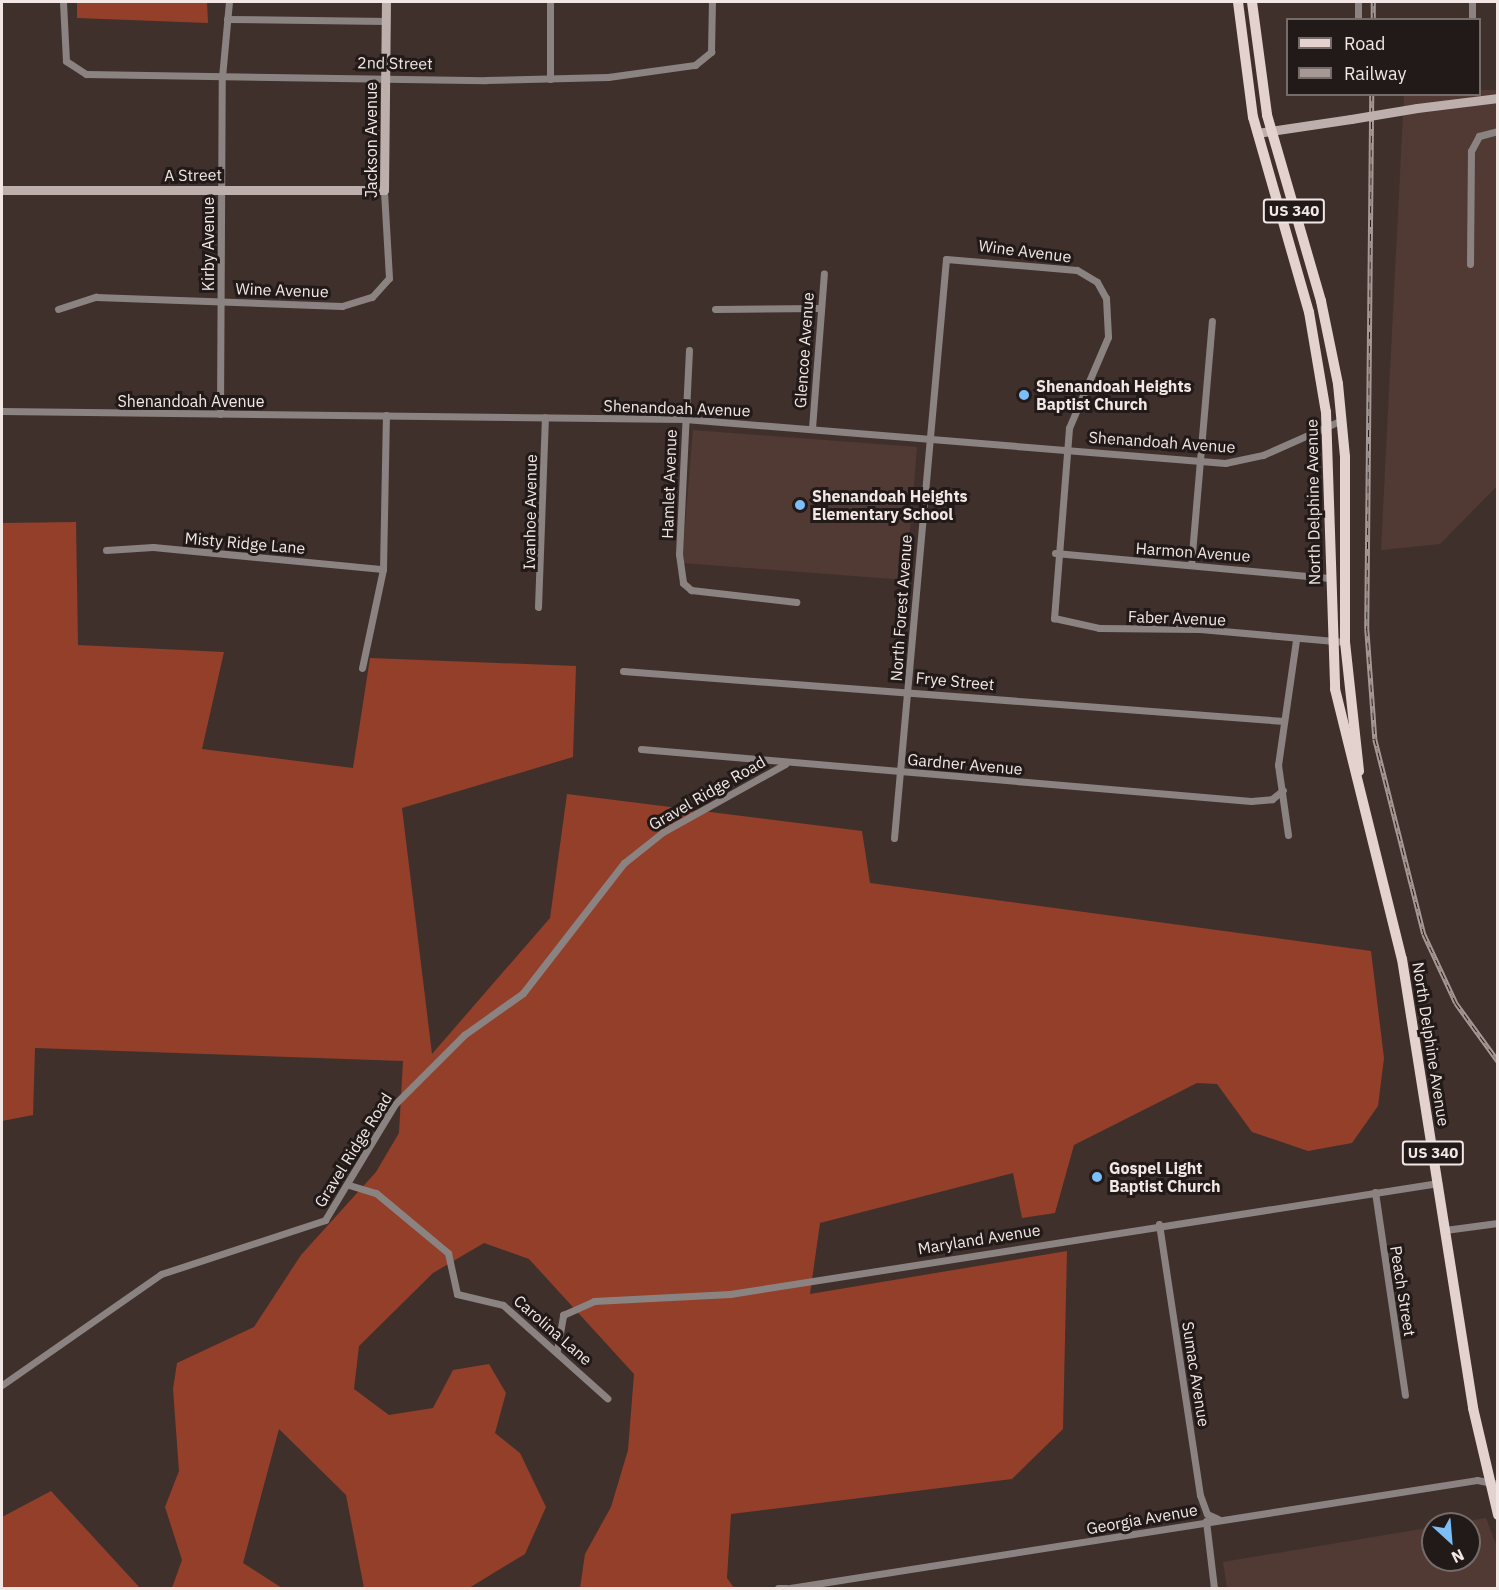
<!DOCTYPE html>
<style>
body{margin:0}
#map{position:relative;width:1499px;height:1590px;overflow:hidden;background:#40302c;font-family:"IBM Plex Sans",sans-serif}
div>[style]{position:absolute}
.built>*{inset:0;background:#513a34}
.forest>*{inset:0;background:#933f29}
.street>*{height:7px;margin:-3.5px;padding:0 3.5px;transform-origin:3.5px;border-radius:3.5px;background:#8b8381}
.secondary>*{height:9px;margin:-4.5px;padding:0 4.5px;transform-origin:4.5px;border-radius:4.5px;background:#bdafac}
.primary>*{height:10px;margin:-5px;padding:0 5px;transform-origin:5px;border-radius:5px;background:#e3d2cd}
.rail>*{height:4.5px;margin-top:-2.25px;transform-origin:0;background:repeating-linear-gradient(90deg,#211a18 0 7px,#a59895 0 14px);box-sizing:border-box;border-block:2px solid #a59895}
.secondary-bridge>*{height:9px;margin:-4.5px;padding:0 4.5px;transform-origin:4.5px;border-radius:4.5px;background:#bdafac}
.dots>*{width:16px;height:16px;translate:-50% -50%;box-sizing:border-box;border:3px solid #211a18;border-radius:50%}
span{translate:-50% -50%;white-space:nowrap;text-align:center;line-height:1.15;-webkit-text-stroke:6px #211a18;paint-order:stroke}
.shield-label span{padding:2px 4px;background:#211a18;border:2px solid;border-radius:4px;-webkit-text-stroke-width:0}
.shield-label{font-size:15px;color:#f2e7e5;font-weight:700}
.street-label{font-size:16px;color:#f2e7e5}
.poi-label{font-size:16px;color:#f2e7e5;font-weight:700}
.left{translate:0 -50%;text-align:left}
.frame{position:absolute;inset:0;border:3px solid #f2e7e5;pointer-events:none}
.legend{position:absolute;left:1286px;top:18px;width:195px;height:78px;box-sizing:border-box;background:#211a18;border:2px solid #756c6a;margin:0;padding:8px 10px;list-style:none;font-size:18px;color:#f2e7e5}
.legend li{display:flex;align-items:center;gap:12px;height:30px}
.legend b{width:30px;border:2px solid #756c6a}
.north{position:absolute;left:1421px;top:1512px;width:60px;height:60px;box-sizing:border-box;background:#211a18;border:2px solid #756c6a;border-radius:50%;rotate:154deg;font-size:16px;font-weight:700;line-height:24px;text-align:center;color:#f2e7e5}
.north::after{content:'';display:block;margin:auto;width:21px;height:27px;background:#7bbef8;clip-path:polygon(50% 0,100% 100%,50% 72%,0 100%)}
</style>
<div id="map">
<div class="built">
<i style="clip-path:polygon(1480px 90px,1497px 90px,1497px 486px,1440px 544px,1381px 550px,1404px 95px,1480px 94px)"></i>
<i style="clip-path:polygon(693px 430px,917px 447px,906px 580px,682px 563px)"></i>
<i style="clip-path:polygon(1486px 1518px,1497px 1547px,1497px 1588px,1227px 1588px,1223px 1562px,1433px 1527px,1433px 1560px,1469px 1560px,1469px 1524px,1450px 1524px)"></i>
</div>
<div class="forest">
<i style="clip-path:polygon(77px 2px,207px 2px,208px 23px,77px 18px)"></i>
<i style="clip-path:polygon(76px 522px,78px 645px,224px 652px,202px 749px,353px 768px,370px 658px,576px 666px,573px 757px,402px 808px,432px 1054px,550px 918px,567px 794px,862px 831px,870px 883px,1371px 951px,1384px 1058px,1378px 1106px,1352px 1143px,1308px 1151px,1252px 1132px,1217px 1084px,1197px 1083px,1074px 1145px,1055px 1213px,1022px 1218px,1013px 1173px,820px 1223px,810px 1294px,1067px 1251px,1063px 1429px,1012px 1479px,731px 1514px,727px 1578px,734px 1588px,580px 1588px,585px 1554px,611px 1507px,628px 1450px,634px 1374px,529px 1259px,484px 1243px,433px 1273px,359px 1346px,354px 1389px,389px 1415px,433px 1408px,453px 1370px,489px 1364px,506px 1393px,495px 1433px,520px 1453px,546px 1507px,525px 1554px,469px 1588px,364px 1588px,346px 1495px,279px 1429px,243px 1563px,282px 1588px,172px 1588px,182px 1560px,165px 1507px,179px 1471px,173px 1389px,177px 1363px,254px 1327px,301px 1255px,376px 1172px,399px 1133px,403px 1061px,35px 1048px,33px 1115px,2px 1121px,2px 523px)"></i>
<i style="clip-path:polygon(51px 1491px,140px 1588px,2px 1588px,2px 1517px)"></i>
</div>
<div class="street">
<i style="left:63px;top:2px;width:59px;rotate:87.1deg"></i>
<i style="left:66px;top:61px;width:24px;rotate:33deg"></i>
<i style="left:86px;top:74px;width:400px;rotate:0.9deg"></i>
<i style="left:486px;top:80px;width:122px;rotate:-1.4deg"></i>
<i style="left:608px;top:77px;width:88px;rotate:-7.9deg"></i>
<i style="left:695px;top:65px;width:21px;rotate:-39deg"></i>
<i style="left:711px;top:52px;width:50px;rotate:-88.9deg"></i>
<i style="left:550px;top:2px;width:77px;rotate:90deg"></i>
<i style="left:1358px;top:2px;width:18px;rotate:90deg"></i>
<i style="left:227px;top:19px;width:159px;rotate:0.7deg"></i>
<i style="left:1472px;top:20px;width:18px;rotate:-90deg"></i>
<i style="left:1470px;top:264px;width:113px;rotate:-89.5deg"></i>
<i style="left:1471px;top:151px;width:17px;rotate:-62deg"></i>
<i style="left:1479px;top:136px;width:20px;rotate:-15deg"></i>
<i style="left:58px;top:309px;width:40px;rotate:-18deg"></i>
<i style="left:96px;top:297px;width:246px;rotate:2.1deg"></i>
<i style="left:342px;top:306px;width:31px;rotate:-17deg"></i>
<i style="left:372px;top:297px;width:25px;rotate:-48deg"></i>
<i style="left:389px;top:278px;width:88px;rotate:-93.3deg"></i>
<i style="left:715px;top:309px;width:106px;rotate:-0.5deg"></i>
<i style="left:689px;top:350px;width:204px;rotate:92.8deg"></i>
<i style="left:679px;top:554px;width:29px;rotate:82deg"></i>
<i style="left:683px;top:583px;width:11px;rotate:41deg"></i>
<i style="left:691px;top:590px;width:106px;rotate:6.5deg"></i>
<i style="left:2px;top:411px;width:683px;rotate:0.67deg"></i>
<i style="left:685px;top:419px;width:542px;rotate:4.66deg"></i>
<i style="left:1225px;top:463px;width:39px;rotate:-12deg"></i>
<i style="left:1263px;top:455px;width:86px;rotate:-23.9deg"></i>
<i style="left:220px;top:414px;width:337px;rotate:-89.7deg"></i>
<i style="left:222px;top:77px;width:75px;rotate:-84.7deg"></i>
<i style="left:812px;top:428px;width:155px;rotate:-85.6deg"></i>
<i style="left:106px;top:550px;width:47px;rotate:-3.7deg"></i>
<i style="left:153px;top:547px;width:231px;rotate:5.5deg"></i>
<i style="left:1055px;top:553px;width:275px;rotate:5.2deg"></i>
<i style="left:1191px;top:565px;width:245px;rotate:-85.1deg"></i>
<i style="left:538px;top:607px;width:190px;rotate:-87.9deg"></i>
<i style="left:362px;top:668px;width:101px;rotate:-78deg"></i>
<i style="left:383px;top:569px;width:154px;rotate:-88.9deg"></i>
<i style="left:623px;top:671px;width:663px;rotate:4.33deg"></i>
<i style="left:641px;top:749px;width:612px;rotate:4.87deg"></i>
<i style="left:1251px;top:801px;width:21px;rotate:-5deg"></i>
<i style="left:1272px;top:799px;width:14px;rotate:-39deg"></i>
<i style="left:1288px;top:835px;width:71px;rotate:-98.1deg"></i>
<i style="left:1278px;top:765px;width:126px;rotate:-81.8deg"></i>
<i style="left:894px;top:838px;width:581px;rotate:-84.87deg"></i>
<i style="left:946px;top:259px;width:131px;rotate:4.8deg"></i>
<i style="left:1077px;top:270px;width:23px;rotate:31deg"></i>
<i style="left:1097px;top:282px;width:18px;rotate:61deg"></i>
<i style="left:1106px;top:298px;width:39px;rotate:87deg"></i>
<i style="left:1108px;top:337px;width:99px;rotate:113.2deg"></i>
<i style="left:1069px;top:428px;width:191px;rotate:94.5deg"></i>
<i style="left:1054px;top:618px;width:46px;rotate:12.5deg"></i>
<i style="left:1099px;top:628px;width:101px;rotate:0.6deg"></i>
<i style="left:1200px;top:629px;width:146px;rotate:5.1deg"></i>
<i style="left:349px;top:1185px;width:28px;rotate:17deg"></i>
<i style="left:376px;top:1193px;width:94px;rotate:39.8deg"></i>
<i style="left:448px;top:1253px;width:42px;rotate:77.6deg"></i>
<i style="left:457px;top:1294px;width:47px;rotate:13.4deg"></i>
<i style="left:503px;top:1305px;width:140px;rotate:41.8deg"></i>
<i style="left:1375px;top:1192px;width:205px;rotate:81.6deg"></i>
<i style="left:1159px;top:1224px;width:274px;rotate:81.4deg"></i>
<i style="left:1200px;top:1495px;width:20px;rotate:70deg"></i>
<i style="left:1207px;top:1514px;width:12px;rotate:24deg"></i>
<i style="left:1445px;top:1230px;width:53px;rotate:-7.5deg"></i>
<i style="left:557px;top:1350px;width:36px;rotate:-80deg"></i>
<i style="left:563px;top:1315px;width:34px;rotate:-24deg"></i>
<i style="left:594px;top:1301px;width:136px;rotate:-2.9deg"></i>
<i style="left:730px;top:1294px;width:717px;rotate:-8.91deg"></i>
<i style="left:2px;top:1385px;width:194px;rotate:-34.9deg"></i>
<i style="left:161px;top:1274px;width:173px;rotate:-18.2deg"></i>
<i style="left:325px;top:1220px;width:135px;rotate:-58.9deg"></i>
<i style="left:395px;top:1104px;width:98px;rotate:-45deg"></i>
<i style="left:464px;top:1035px;width:72px;rotate:-35.4deg"></i>
<i style="left:523px;top:993px;width:165px;rotate:-52.2deg"></i>
<i style="left:624px;top:863px;width:50px;rotate:-38.5deg"></i>
<i style="left:663px;top:832px;width:140px;rotate:-29.1deg"></i>
<i style="left:1206px;top:1521px;width:67px;rotate:83.2deg"></i>
<i style="left:778px;top:1588px;width:8px"></i>
<i style="left:790px;top:1588px;width:695px;rotate:-8.93deg"></i>
<i style="left:1477px;top:1480px;width:21px;rotate:11deg"></i>
</div>
<div class="secondary">
<i style="left:1417px;top:108px;width:82px;rotate:-7deg"></i>
<i style="left:1257px;top:133px;width:95px;rotate:-8.5deg"></i>
<i style="left:2px;top:190px;width:382px"></i>
<i style="left:384px;top:190px;width:188px;rotate:-89.4deg"></i>
</div>
<div class="primary">
<i style="left:1238px;top:2px;width:116px;rotate:82.6deg"></i>
<i style="left:1253px;top:117px;width:203px;rotate:74deg"></i>
<i style="left:1309px;top:312px;width:101px;rotate:80.4deg"></i>
<i style="left:1326px;top:412px;width:277px;rotate:88.1deg"></i>
<i style="left:1335px;top:689px;width:278px;rotate:76.1deg"></i>
<i style="left:1402px;top:959px;width:455px;rotate:81deg"></i>
<i style="left:1473px;top:1408px;width:110px;rotate:76.8deg"></i>
<i style="left:1252px;top:2px;width:114px;rotate:82.4deg"></i>
<i style="left:1267px;top:115px;width:194px;rotate:73.8deg"></i>
<i style="left:1321px;top:301px;width:85px;rotate:78.4deg"></i>
<i style="left:1338px;top:384px;width:73px;rotate:84.5deg"></i>
<i style="left:1345px;top:457px;width:185px;rotate:90deg"></i>
<i style="left:1345px;top:642px;width:130px;rotate:83.8deg"></i>
</div>
<div class="rail">
<i style="left:1373px;top:20px;width:18px;rotate:-90deg"></i>
<i style="left:1372px;top:94px;width:535px;rotate:90.54deg"></i>
<i style="left:1367px;top:629px;width:110px;rotate:85.8deg"></i>
<i style="left:1375px;top:739px;width:201px;rotate:75.9deg"></i>
<i style="left:1424px;top:934px;width:76px;rotate:65.1deg"></i>
<i style="left:1456px;top:1003px;width:72px;rotate:54.1deg"></i>
</div>
<div class="secondary-bridge">
<i style="left:1351px;top:119px;width:67px;rotate:-9.5deg"></i>
</div>
<div class="dots">
<i style="left:1024px;top:395px;background:#7bbef8"></i>
<i style="left:800px;top:505px;background:#7bbef8"></i>
<i style="left:1097px;top:1177px;background:#7bbef8"></i>
</div>
<div class="shield-label">
<span style="left:1294px;top:211px">US 340</span>
<span style="left:1433px;top:1153px">US 340</span>
</div>
<div class="street-label">
<span style="left:395px;top:63px;rotate:1deg">2nd Street</span>
<span style="left:371px;top:140px;rotate:-90deg">Jackson Avenue</span>
<span style="left:193px;top:175px;rotate:-1deg">A Street</span>
<span style="left:208px;top:244px;rotate:-90deg">Kirby Avenue</span>
<span style="left:1025px;top:251px;rotate:7deg">Wine Avenue</span>
<span style="left:282px;top:290px;rotate:2deg">Wine Avenue</span>
<span style="left:804px;top:350px;rotate:-86deg">Glencoe Avenue</span>
<span style="left:191px;top:401px">Shenandoah Avenue</span>
<span style="left:677px;top:408px;rotate:2deg">Shenandoah Avenue</span>
<span style="left:1162px;top:442px;rotate:4deg">Shenandoah Avenue</span>
<span style="left:669px;top:484px;rotate:-88deg">Hamlet Avenue</span>
<span style="left:1313px;top:502px;rotate:-91deg">North Delphine Avenue</span>
<span style="left:530px;top:512px;rotate:-89deg">Ivanhoe Avenue</span>
<span style="left:245px;top:543px;rotate:5deg">Misty Ridge Lane</span>
<span style="left:1193px;top:552px;rotate:4deg">Harmon Avenue</span>
<span style="left:901px;top:608px;rotate:-86deg">North Forest Avenue</span>
<span style="left:1177px;top:618px;rotate:2deg">Faber Avenue</span>
<span style="left:955px;top:681px;rotate:5deg">Frye Street</span>
<span style="left:965px;top:764px;rotate:5deg">Gardner Avenue</span>
<span style="left:707px;top:793px;rotate:-30deg">Gravel Ridge Road</span>
<span style="left:1431px;top:1044px;rotate:81deg">North Delphine Avenue</span>
<span style="left:353px;top:1150px;rotate:-58deg">Gravel Ridge Road</span>
<span style="left:979px;top:1239px;rotate:-9deg">Maryland Avenue</span>
<span style="left:1403px;top:1291px;rotate:81deg">Peach Street</span>
<span style="left:553px;top:1330px;rotate:41deg">Carolina Lane</span>
<span style="left:1196px;top:1374px;rotate:81deg">Sumac Avenue</span>
<span style="left:1142px;top:1519px;rotate:-10deg">Georgia Avenue</span>
</div>
<div class="poi-label">
<span class="left" style="left:1036px;top:395px">Shenandoah Heights<br>Baptist Church</span>
<span class="left" style="left:812px;top:505px">Shenandoah Heights<br>Elementary School</span>
<span class="left" style="left:1109px;top:1177px">Gospel Light<br>Baptist Church</span>
</div>
<div class="frame"></div>
<ul class="legend">
<li><b style="height:8px;background:#e3d2cd"></b>Road</li>
<li><b style="height:8px;background:#a59895"></b>Railway</li>
</ul>
<div class="north">N</div>
</div>
